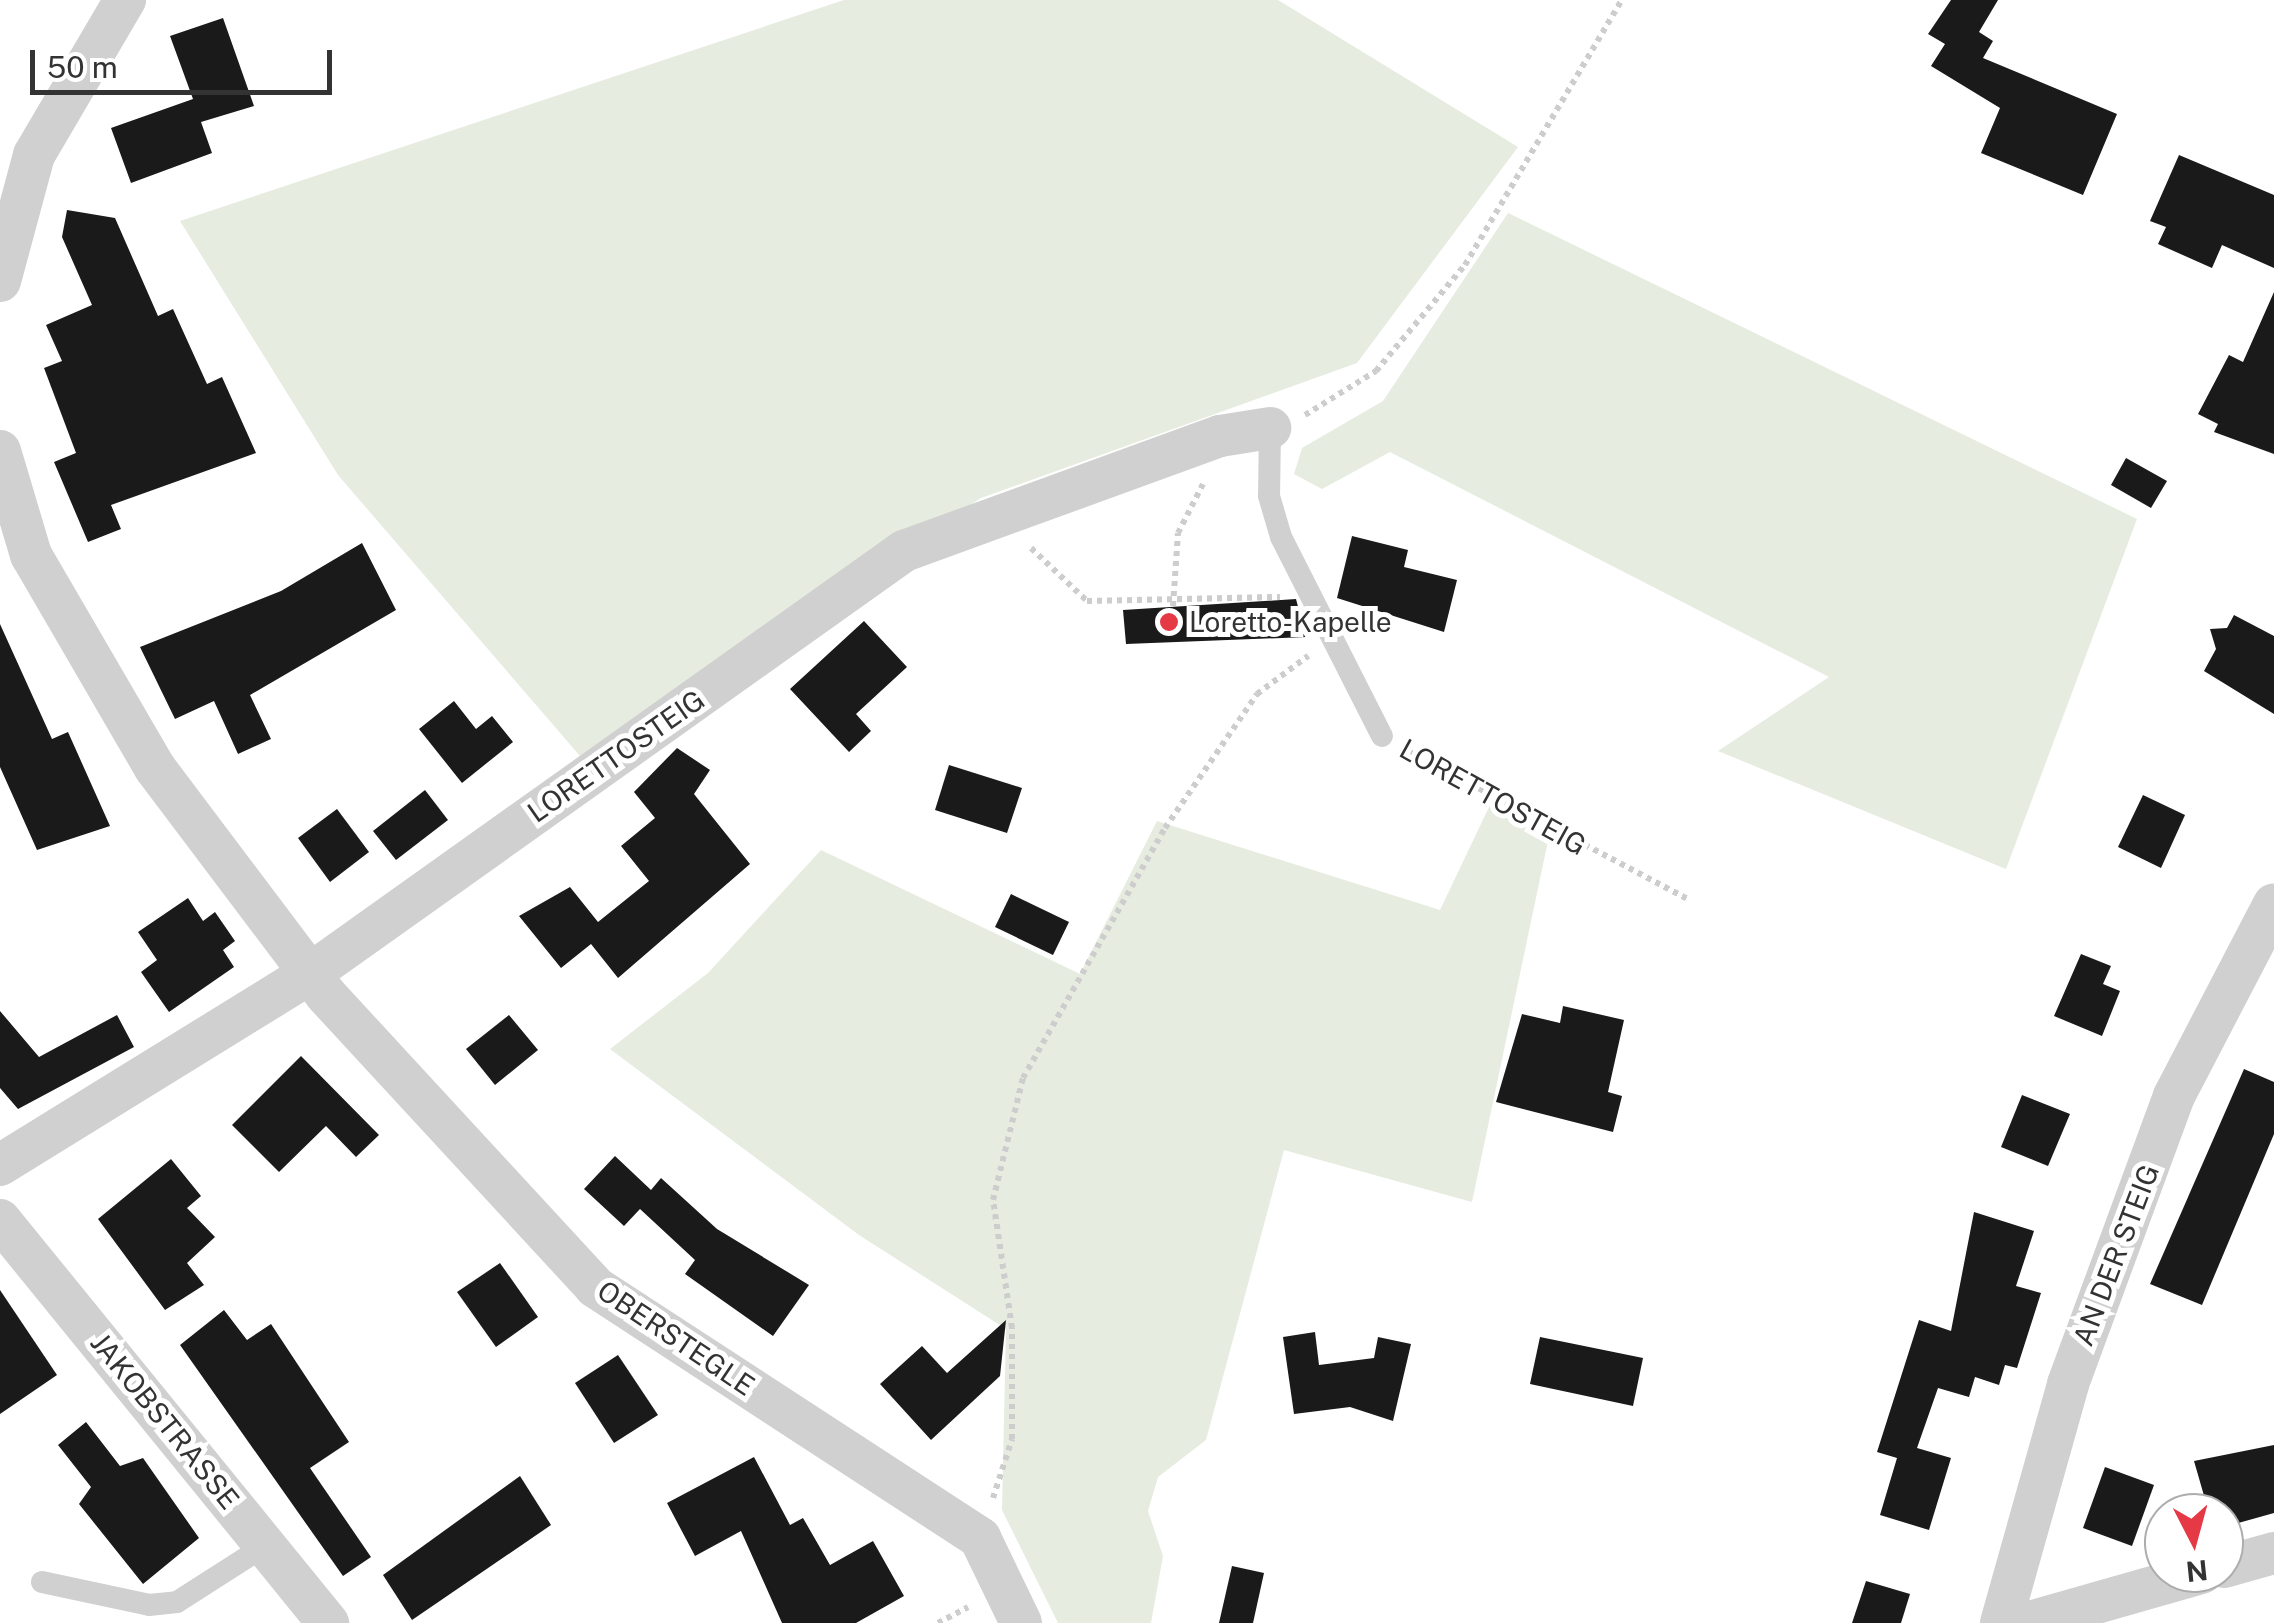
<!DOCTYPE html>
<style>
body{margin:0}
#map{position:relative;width:2274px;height:1623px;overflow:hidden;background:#fff;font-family:"Public Sans",sans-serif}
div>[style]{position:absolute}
.green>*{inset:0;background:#e6ecdf}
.building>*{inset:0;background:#1a1a1a}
.path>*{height:6px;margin-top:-3px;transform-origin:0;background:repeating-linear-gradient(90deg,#cdcdcd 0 5px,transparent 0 10px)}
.service>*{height:22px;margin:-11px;padding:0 11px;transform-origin:11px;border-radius:11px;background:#d0d0d0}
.minor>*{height:42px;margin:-21px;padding:0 21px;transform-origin:21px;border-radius:21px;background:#d0d0d0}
.dots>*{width:28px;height:28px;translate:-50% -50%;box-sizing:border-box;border:5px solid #fff;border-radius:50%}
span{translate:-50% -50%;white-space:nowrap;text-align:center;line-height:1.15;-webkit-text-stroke:10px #fff;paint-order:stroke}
.poi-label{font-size:28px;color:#333}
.left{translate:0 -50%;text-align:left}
.street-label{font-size:28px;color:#333}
.north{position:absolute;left:2144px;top:1493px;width:100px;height:100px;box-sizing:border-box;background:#fff;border:2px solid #adadad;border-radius:50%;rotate:174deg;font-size:28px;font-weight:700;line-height:40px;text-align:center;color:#333}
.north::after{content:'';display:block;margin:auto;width:35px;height:45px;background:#e63946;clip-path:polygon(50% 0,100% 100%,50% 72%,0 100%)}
.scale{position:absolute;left:30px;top:50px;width:302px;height:45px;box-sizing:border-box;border:5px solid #333;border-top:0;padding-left:12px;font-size:30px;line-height:35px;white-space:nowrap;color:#333;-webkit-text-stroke:8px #fff;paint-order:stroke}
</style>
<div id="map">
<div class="green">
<i style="clip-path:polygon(844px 0,1278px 0,1518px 147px,1357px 363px,981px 498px,580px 756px,338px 475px,180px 221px)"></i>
<i style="clip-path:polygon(1508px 213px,2137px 519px,2006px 869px,1718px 751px,1829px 677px,1390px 452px,1322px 489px,1294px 474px,1302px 448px,1383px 401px)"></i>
<i style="clip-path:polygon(1490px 805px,1549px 836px,1472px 1202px,1284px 1150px,1206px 1440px,1158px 1477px,1148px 1511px,1163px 1556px,1151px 1623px,1058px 1623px,1002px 1510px,1006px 1329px,859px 1235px,610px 1049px,708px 973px,821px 850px,1080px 974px,1157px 821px,1440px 910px)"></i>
</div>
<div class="building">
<i style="clip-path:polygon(1951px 0,1998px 0,1979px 32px,1993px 41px,1983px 58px,2117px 114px,2083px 195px,1981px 153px,2000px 108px,1931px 66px,1945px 44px,1928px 34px)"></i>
<i style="clip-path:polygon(223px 18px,254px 106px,201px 122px,212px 153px,131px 183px,111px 128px,193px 99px,170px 36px)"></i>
<i style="clip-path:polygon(2179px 155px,2274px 195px,2274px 268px,2222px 245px,2212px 268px,2158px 244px,2166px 227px,2150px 221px)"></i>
<i style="clip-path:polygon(67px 210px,115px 218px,158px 316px,173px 309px,207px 384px,222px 377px,256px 453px,111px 505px,121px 529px,88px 542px,54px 462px,76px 453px,44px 368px,62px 361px,46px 325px,92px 305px,62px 237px)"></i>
<i style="clip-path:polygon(2274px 292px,2274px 454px,2214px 432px,2218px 424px,2198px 414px,2229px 355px,2243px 362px)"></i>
<i style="clip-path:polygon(2126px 458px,2167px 481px,2151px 508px,2111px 485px)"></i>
<i style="clip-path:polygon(1352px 536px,1408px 550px,1404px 567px,1457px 580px,1444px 632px,1337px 598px)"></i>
<i style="clip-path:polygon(362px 543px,396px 610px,250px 695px,271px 739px,238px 754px,214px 701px,175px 719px,140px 647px,281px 591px)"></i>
<i style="clip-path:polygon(1296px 599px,1306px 637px,1126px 644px,1123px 610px)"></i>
<i style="clip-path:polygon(2234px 615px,2274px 636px,2274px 714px,2204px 671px,2216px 649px,2210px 629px,2227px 628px)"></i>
<i style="clip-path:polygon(864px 621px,907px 667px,856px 714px,871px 731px,849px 752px,790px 689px)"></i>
<i style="clip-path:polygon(0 624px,52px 739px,68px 732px,110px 826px,37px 850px,0 767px)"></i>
<i style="clip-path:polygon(454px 701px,476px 729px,492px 716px,513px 742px,462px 783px,419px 729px)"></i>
<i style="clip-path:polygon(677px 748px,710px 770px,694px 794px,750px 864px,618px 978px,591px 944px,561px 968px,519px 916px,570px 887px,598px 922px,649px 881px,621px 846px,655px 818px,634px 792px)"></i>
<i style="clip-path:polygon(949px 765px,1022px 788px,1007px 833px,935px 810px)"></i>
<i style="clip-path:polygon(425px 790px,448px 820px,396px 860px,373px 831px)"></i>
<i style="clip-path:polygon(2143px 795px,2185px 815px,2161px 868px,2118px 847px)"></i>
<i style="clip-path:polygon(337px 809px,369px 852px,330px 882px,298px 838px)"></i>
<i style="clip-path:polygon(1011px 894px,1069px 922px,1053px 955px,995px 927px)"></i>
<i style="clip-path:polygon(188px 898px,203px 921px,215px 912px,235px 941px,223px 950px,234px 967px,169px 1012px,141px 972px,157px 960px,138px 932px)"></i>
<i style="clip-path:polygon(2081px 954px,2111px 966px,2103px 984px,2120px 991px,2102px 1036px,2054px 1016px)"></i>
<i style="clip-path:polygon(1563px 1006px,1624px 1020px,1608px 1092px,1622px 1096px,1613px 1132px,1496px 1102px,1522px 1014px,1560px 1023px)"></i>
<i style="clip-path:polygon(0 1011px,39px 1057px,117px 1015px,134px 1047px,18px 1109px,0 1088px)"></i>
<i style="clip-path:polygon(509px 1015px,538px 1050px,495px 1085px,466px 1049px)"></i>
<i style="clip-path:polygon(301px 1056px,379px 1135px,356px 1157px,326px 1126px,279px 1172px,232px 1125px)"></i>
<i style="clip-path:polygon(2244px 1069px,2274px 1082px,2274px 1134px,2202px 1305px,2150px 1284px)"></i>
<i style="clip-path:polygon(2022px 1095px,2070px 1114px,2048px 1166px,2001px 1147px)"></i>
<i style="clip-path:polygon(615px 1156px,651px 1190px,661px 1178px,717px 1229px,809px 1285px,773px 1336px,685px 1274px,695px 1260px,640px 1209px,624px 1226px,584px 1189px)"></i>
<i style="clip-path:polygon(171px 1159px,201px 1196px,187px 1208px,215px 1237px,187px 1263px,204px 1285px,165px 1310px,98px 1219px)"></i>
<i style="clip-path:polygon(1974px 1212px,2034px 1231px,2016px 1286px,2041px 1293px,2017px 1368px,2005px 1365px,1999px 1385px,1975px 1377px,1969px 1397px,1938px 1388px,1917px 1448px,1951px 1458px,1929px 1530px,1880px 1515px,1897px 1458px,1877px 1452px,1919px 1320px,1951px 1331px)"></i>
<i style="clip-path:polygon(500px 1263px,538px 1317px,496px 1347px,457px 1292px)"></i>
<i style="clip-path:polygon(0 1290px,57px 1375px,0 1414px)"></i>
<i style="clip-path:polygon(224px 1310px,247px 1340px,271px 1324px,349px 1442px,310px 1468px,371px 1557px,343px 1576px,180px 1345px)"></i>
<i style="clip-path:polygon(1006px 1320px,1000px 1376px,931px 1440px,880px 1384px,922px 1346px,947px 1373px)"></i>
<i style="clip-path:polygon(1315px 1332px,1319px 1365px,1374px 1358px,1378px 1337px,1411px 1344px,1393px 1421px,1350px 1407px,1294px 1414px,1283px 1337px)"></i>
<i style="clip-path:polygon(1540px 1337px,1643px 1358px,1633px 1406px,1530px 1384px)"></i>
<i style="clip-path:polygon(618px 1355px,658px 1415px,614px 1443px,575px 1383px)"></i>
<i style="clip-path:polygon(86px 1422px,120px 1466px,143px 1458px,199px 1538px,143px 1584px,79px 1504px,91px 1487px,58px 1445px)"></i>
<i style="clip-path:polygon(2274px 1445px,2274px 1513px,2224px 1527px,2224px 1513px,2209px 1513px,2194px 1461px)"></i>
<i style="clip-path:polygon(754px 1457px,790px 1525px,803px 1518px,830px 1565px,873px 1541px,904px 1596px,856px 1623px,782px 1623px,741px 1531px,695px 1556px,667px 1503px)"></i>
<i style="clip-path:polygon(2105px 1467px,2154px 1485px,2132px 1546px,2083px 1528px)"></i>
<i style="clip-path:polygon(520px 1476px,551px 1525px,412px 1620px,383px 1575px)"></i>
<i style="clip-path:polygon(1232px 1566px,1264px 1573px,1253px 1623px,1219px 1623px)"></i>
<i style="clip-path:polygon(1866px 1581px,1910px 1594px,1901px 1623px,1852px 1623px)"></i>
</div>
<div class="path">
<i style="left:1305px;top:415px;width:84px;rotate:-31.8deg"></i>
<i style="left:1376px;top:371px;width:138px;rotate:-50deg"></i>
<i style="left:1465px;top:265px;width:308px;rotate:-59.4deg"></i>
<i style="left:1031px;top:548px;width:77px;rotate:43.4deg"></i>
<i style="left:1087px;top:601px;width:193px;rotate:-1.2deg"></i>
<i style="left:1173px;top:606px;width:73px;rotate:-86.1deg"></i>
<i style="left:1178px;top:533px;width:55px;rotate:-63deg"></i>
<i style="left:1408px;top:751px;width:319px;rotate:27.9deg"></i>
<i style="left:993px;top:1498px;width:62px;rotate:-72.1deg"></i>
<i style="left:1012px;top:1439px;width:111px;rotate:-90deg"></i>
<i style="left:1012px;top:1328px;width:129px;rotate:-98.4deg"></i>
<i style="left:993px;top:1200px;width:126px;rotate:-76.2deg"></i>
<i style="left:1023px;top:1078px;width:288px;rotate:-60.4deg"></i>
<i style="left:1165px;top:828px;width:163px;rotate:-55.5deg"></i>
<i style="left:1257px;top:694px;width:64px;rotate:-36.7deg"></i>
<i style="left:938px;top:1623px;width:34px;rotate:-28deg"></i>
</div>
<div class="service">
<i style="left:1270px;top:428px;width:68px;rotate:90.8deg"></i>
<i style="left:1269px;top:496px;width:43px;rotate:73.7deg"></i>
<i style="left:1281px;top:537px;width:223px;rotate:63.1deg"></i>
<i style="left:42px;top:1582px;width:109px;rotate:12.1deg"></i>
<i style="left:149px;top:1605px;width:28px;rotate:-6deg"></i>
<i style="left:177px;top:1602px;width:106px;rotate:-32.6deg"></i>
</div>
<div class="minor">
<i style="left:0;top:281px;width:131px;rotate:-74.9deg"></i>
<i style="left:34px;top:155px;width:180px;rotate:-59.6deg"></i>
<i style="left:0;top:451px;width:109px;rotate:73.4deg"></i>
<i style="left:31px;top:555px;width:246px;rotate:59.8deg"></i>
<i style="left:155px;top:768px;width:284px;rotate:53deg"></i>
<i style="left:326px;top:995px;width:397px;rotate:47.3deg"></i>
<i style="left:595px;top:1287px;width:460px;rotate:33.1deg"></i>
<i style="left:980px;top:1538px;width:94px;rotate:64.2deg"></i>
<i style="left:0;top:1165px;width:365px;rotate:-31.7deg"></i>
<i style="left:311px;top:973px;width:728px;rotate:-35.44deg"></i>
<i style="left:904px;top:551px;width:336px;rotate:-20deg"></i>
<i style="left:1220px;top:436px;width:51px;rotate:-9.1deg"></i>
<i style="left:0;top:1220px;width:520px;rotate:50.86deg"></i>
<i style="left:2224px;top:1567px;width:52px;rotate:-15.6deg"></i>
<i style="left:2001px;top:1623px;width:248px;rotate:-74.3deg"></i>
<i style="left:2068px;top:1384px;width:307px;rotate:-69.8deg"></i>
<i style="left:2174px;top:1096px;width:216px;rotate:-62.5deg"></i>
<i style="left:2026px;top:1623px;width:183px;rotate:-15.9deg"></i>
</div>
<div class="dots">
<i style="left:1169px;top:622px;background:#e63946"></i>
</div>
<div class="poi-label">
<span class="left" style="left:1189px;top:622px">Loretto-Kapelle</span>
</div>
<div class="street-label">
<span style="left:616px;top:756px;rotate:-35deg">LORETTOSTEIG</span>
<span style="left:1493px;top:797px;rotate:29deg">LORETTOSTEIG</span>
<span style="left:2116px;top:1255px;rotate:-69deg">AN DER STEIG</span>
<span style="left:676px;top:1338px;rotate:34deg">OBERSTEGLE</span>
<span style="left:165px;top:1421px;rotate:51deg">JAKOBSTRASSE</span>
</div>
<div class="north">N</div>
<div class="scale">50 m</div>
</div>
